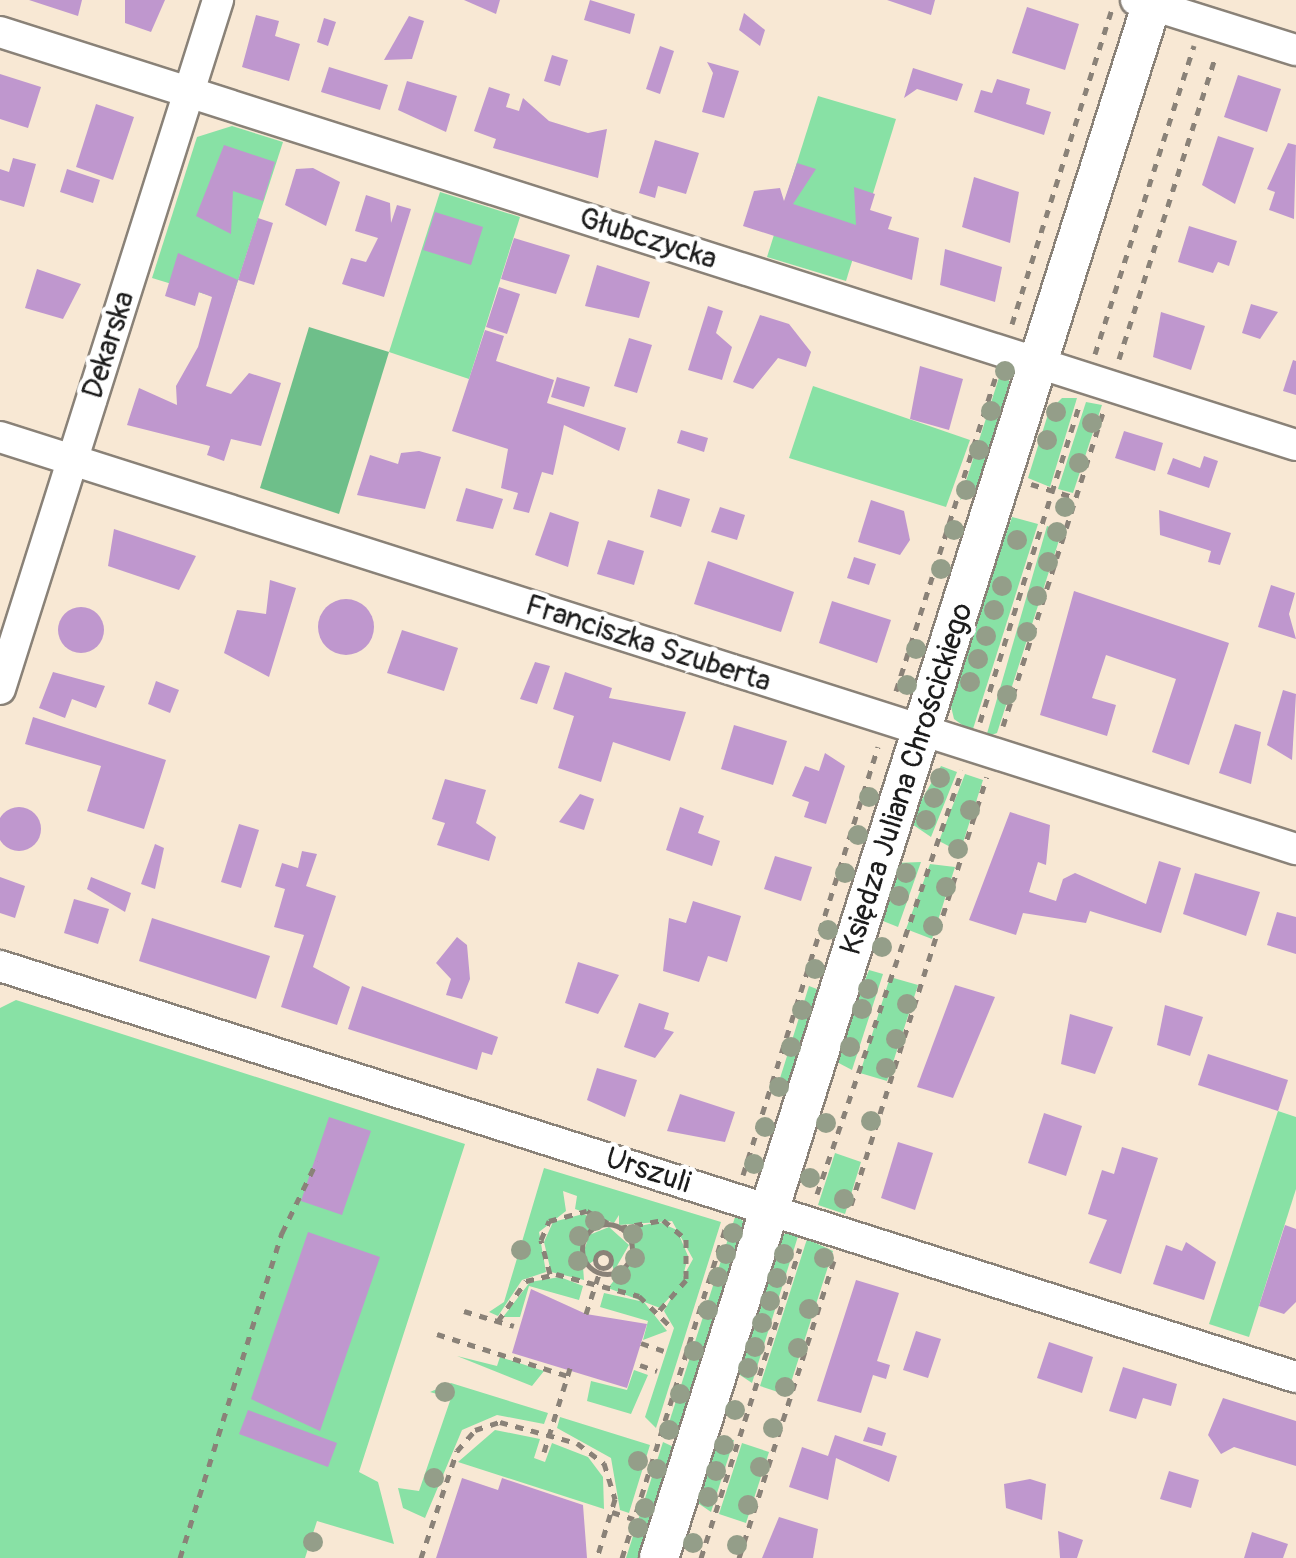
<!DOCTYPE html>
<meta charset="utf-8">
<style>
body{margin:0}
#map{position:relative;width:1296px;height:1558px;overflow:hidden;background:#f8e8d4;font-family:Pangolin,sans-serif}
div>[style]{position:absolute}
.green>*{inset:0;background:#88e1a5}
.forest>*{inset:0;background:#6ebf8a}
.building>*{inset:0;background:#bf97ce}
.round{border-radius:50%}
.path>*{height:5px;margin-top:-2.5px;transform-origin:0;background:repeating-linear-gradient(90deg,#8a8278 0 8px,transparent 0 16px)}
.path>.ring{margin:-2.5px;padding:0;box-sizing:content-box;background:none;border:5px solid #8a8278;border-radius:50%}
.roads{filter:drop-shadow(2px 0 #8a8278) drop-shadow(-2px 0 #8a8278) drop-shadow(0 2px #8a8278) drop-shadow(0 -2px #8a8278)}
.minor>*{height:30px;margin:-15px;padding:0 15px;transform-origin:15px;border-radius:15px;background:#fff}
.tertiary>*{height:38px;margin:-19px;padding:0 19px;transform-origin:19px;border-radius:19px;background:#fff}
.trees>*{width:20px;height:20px;margin:-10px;border-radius:50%;background:#949e89}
span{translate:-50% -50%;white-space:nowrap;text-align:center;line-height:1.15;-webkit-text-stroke:9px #fff;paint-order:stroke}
.street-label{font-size:30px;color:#1c1c1c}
</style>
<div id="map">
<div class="green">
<i style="clip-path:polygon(818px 96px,896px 119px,846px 281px,767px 257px)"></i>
<i style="clip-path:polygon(232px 126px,283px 142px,231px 302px,152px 278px,197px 137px)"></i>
<i style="clip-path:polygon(440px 192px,520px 217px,469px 379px,389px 352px)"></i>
<i style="clip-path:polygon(1003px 365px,1013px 391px,986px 481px,960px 500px)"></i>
<i style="clip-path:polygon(813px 386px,970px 440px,946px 507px,789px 458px)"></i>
<i style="clip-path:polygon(1062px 398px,1077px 398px,1050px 487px,1028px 478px,1049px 411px)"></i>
<i style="clip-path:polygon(1086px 402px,1102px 405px,1073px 493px,1058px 489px)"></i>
<i style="clip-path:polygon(1012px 517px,1038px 524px,972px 732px,954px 719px,949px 698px)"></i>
<i style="clip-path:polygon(1047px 526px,1062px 531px,997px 733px,986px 737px)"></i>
<i style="clip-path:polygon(941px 766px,957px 772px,931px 837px,909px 822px)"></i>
<i style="clip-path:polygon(965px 774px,983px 780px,960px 852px,939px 841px)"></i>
<i style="clip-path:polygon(921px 862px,898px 927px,883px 921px,896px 863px)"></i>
<i style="clip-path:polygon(930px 864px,955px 867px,932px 939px,906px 929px)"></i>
<i style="clip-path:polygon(869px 970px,883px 974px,852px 1070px,833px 1060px)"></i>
<i style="clip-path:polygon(890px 977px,918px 985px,887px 1081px,860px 1073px)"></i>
<i style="clip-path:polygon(809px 986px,822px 991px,789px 1095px,776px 1091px)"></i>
<i style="clip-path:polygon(16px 1000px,465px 1144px,359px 1472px,378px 1482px,394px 1544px,317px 1521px,305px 1558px,0 1558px,0 1008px)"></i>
<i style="clip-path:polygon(1278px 1111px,1296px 1117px,1296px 1189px,1249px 1337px,1209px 1324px)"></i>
<i style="clip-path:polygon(835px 1153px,861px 1162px,845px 1214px,818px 1205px)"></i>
<i style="clip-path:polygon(544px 1168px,721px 1222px,656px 1428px,645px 1417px,674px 1328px,664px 1311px,693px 1259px,672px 1221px,619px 1225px,619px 1215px,614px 1223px,575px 1209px,577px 1196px,563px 1191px,566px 1211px,539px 1232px,546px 1272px,522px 1280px,498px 1316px,489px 1312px,504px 1302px)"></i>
<i style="clip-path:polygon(583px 1214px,604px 1222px,581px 1240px,584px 1280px,551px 1272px,544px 1242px,553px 1222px)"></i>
<i style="clip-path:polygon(736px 1214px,747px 1226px,677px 1435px,666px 1432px)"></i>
<i style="clip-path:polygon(659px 1222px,677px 1230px,688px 1256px,681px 1285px,660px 1308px,608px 1288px,633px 1257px,625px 1229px)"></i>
<i style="clip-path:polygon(609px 1227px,629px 1245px,614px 1271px,608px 1251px,589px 1264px,584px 1251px,589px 1235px)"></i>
<i style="clip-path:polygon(788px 1232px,799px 1233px,752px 1383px,734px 1371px,778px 1238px)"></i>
<i style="clip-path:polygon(807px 1239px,833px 1251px,787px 1395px,760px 1386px)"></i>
<i style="clip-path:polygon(560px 1277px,583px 1286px,579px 1300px,529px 1286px,520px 1317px,503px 1317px,530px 1282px)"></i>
<i style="clip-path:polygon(604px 1293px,644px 1302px,667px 1331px,643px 1340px,648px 1321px,600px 1307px)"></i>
<i style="clip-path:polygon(457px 1356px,497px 1366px,500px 1357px,544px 1371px,532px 1386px)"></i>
<i style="clip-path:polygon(634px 1370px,648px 1375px,631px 1414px,587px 1401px,591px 1381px,627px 1390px)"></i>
<i style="clip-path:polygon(451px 1383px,548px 1413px,544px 1424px,497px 1415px,462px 1430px,425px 1518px,403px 1508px,398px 1488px,419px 1491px,451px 1398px,430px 1392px)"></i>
<i style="clip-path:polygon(560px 1417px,650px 1445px,629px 1513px,620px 1510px,611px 1458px,557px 1428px)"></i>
<i style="clip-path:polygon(495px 1430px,540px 1439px,534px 1458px,545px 1462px,552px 1443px,588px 1457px,603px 1477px,604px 1509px,458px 1462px)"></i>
<i style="clip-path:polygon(713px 1438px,734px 1440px,711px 1512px,695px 1501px)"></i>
<i style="clip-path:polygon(663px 1442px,678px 1449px,645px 1558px,626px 1558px)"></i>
<i style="clip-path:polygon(742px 1443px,769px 1452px,746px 1523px,719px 1514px)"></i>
</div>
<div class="forest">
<i style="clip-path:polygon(309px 327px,389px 352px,339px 514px,260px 488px)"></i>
</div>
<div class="building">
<i style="clip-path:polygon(29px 0,82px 0,78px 16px)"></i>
<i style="clip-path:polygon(125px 0,165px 0,151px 32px,125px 23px)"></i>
<i style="clip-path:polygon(464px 0,500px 0,496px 14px)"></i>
<i style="clip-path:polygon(590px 0,635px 14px,630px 34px,584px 20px)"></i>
<i style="clip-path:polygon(887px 0,935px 0,931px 15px)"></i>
<i style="clip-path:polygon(1027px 7px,1079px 24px,1065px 70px,1012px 53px)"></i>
<i style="clip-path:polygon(744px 13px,765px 30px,760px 46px,739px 30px)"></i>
<i style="clip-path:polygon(256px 15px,279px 21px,275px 36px,300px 44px,289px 81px,242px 67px)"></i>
<i style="clip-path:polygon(409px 16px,424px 21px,412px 59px,384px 60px)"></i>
<i style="clip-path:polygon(324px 18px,336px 22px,328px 46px,317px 42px)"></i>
<i style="clip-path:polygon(660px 46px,674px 51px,660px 94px,646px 89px)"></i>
<i style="clip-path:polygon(552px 55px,568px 60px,560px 86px,544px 81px)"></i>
<i style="clip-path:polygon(707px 62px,739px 71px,724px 118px,702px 112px,713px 73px)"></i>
<i style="clip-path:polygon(329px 67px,388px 85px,380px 110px,321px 92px)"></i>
<i style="clip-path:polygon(913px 68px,963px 84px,957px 101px,917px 89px,904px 98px)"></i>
<i style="clip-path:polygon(0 74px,41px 87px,28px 128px,0 119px)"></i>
<i style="clip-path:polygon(1238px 75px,1281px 89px,1267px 132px,1224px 117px)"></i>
<i style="clip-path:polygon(997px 79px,1030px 89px,1026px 104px,1051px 112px,1044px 135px,974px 112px,981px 90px,992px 93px)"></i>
<i style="clip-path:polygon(407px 81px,457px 96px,446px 132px,398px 110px)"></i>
<i style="clip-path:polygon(489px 87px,510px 94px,506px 107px,519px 111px,523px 98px,549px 121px,588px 133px,607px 129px,598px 178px,493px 148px,496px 139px,474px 131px)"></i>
<i style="clip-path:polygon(96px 104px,134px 117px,113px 180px,76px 167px)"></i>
<i style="clip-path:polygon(1218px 136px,1254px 148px,1235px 204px,1202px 185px)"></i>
<i style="clip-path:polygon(655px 140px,699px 153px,686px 194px,658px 186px,655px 198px,639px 193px)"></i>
<i style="clip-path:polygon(1288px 143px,1296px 145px,1294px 219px,1269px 210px,1275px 192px,1267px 189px)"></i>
<i style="clip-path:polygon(224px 145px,275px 162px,263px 201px,233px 191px,231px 234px,196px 216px)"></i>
<i style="clip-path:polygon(13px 158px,36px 164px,24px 207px,0 200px,0 169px,9px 172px)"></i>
<i style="clip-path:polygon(797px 163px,816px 169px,793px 204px,856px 225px,854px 187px,875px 194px,870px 210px,892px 217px,888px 229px,919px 238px,912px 280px,743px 226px,754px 191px,780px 188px,784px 201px)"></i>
<i style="clip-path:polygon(313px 168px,340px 182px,326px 226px,285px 205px,296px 169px)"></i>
<i style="clip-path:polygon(67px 169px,100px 180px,93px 203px,60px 192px)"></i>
<i style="clip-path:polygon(974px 177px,1019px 192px,1010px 243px,962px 227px)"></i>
<i style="clip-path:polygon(366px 195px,390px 203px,391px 223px,397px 205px,411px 209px,384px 297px,342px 284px,351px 258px,366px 262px,378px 238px,355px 231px)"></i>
<i style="clip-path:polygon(435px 212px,483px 227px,471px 265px,423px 250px)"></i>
<i style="clip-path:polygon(258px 218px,273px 223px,254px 285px,238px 280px)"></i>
<i style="clip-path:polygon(1189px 226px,1237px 241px,1229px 266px,1218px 262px,1213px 273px,1178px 262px)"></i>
<i style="clip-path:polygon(514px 238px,570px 255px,556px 294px,501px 279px)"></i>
<i style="clip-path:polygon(945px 249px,1002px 267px,995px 302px,940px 285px)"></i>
<i style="clip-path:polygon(178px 253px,238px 280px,206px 386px,231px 394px,249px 373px,281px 383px,261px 446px,231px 439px,224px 461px,207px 455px,210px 446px,127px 425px,139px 388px,177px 405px,176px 386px,198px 347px,212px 297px,199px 292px,195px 306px,165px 296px)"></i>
<i style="clip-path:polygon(597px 265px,650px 282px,639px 318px,585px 306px)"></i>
<i style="clip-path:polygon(37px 269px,81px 284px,63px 319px,25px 308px)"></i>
<i style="clip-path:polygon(499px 287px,520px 294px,507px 334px,486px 327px)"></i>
<i style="clip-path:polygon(1251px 304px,1278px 312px,1260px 339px,1242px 333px)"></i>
<i style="clip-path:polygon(708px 306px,723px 311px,716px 333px,732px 347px,722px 380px,688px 370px)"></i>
<i style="clip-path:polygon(1161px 312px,1205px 326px,1191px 370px,1153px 357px)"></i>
<i style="clip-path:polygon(760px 315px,789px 324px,811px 352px,806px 367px,778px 358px,753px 389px,733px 382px)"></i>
<i style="clip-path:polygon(485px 330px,504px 336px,496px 361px,554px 380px,547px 403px,626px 428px,619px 451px,564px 425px,553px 475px,542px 472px,529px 513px,513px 509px,518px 493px,501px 488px,508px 449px,452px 431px)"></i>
<i style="clip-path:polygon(629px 338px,652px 345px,637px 393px,614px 386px)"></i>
<i style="clip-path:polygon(1293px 360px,1296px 361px,1296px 395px,1283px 391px)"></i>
<i style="clip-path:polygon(920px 366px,963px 379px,949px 430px,910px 419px)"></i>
<i style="clip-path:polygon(557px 377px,590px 387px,584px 407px,551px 397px)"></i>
<i style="clip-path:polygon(681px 430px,708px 438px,704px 452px,677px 443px)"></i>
<i style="clip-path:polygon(1124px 431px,1163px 443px,1155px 471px,1115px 458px)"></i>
<i style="clip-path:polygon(419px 451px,441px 457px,425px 509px,357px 495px,370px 455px,398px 464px,401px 453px)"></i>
<i style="clip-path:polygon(1204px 456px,1218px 461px,1209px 488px,1167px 474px,1173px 458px,1200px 468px)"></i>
<i style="clip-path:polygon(466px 488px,503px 499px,493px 529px,456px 521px)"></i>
<i style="clip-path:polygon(658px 489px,690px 499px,681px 527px,650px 517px)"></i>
<i style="clip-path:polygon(871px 500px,904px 511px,910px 540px,900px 555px,858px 542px)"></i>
<i style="clip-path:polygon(720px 507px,745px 515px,737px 540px,711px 532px)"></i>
<i style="clip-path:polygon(1159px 510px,1231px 533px,1220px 565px,1208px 562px,1211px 551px,1160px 535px)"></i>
<i style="clip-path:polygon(550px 512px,579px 522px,568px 567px,535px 555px)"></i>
<i style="clip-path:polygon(114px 529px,196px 556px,179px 590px,108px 566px)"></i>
<i style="clip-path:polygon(608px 540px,644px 551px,634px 585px,597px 574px)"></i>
<i style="clip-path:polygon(854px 557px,876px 564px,869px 585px,847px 578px)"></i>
<i style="clip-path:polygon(708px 561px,794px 592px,781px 632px,694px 604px)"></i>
<i style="clip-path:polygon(270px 580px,296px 588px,269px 677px,224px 653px,237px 610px,266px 614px)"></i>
<i style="clip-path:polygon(1271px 585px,1295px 593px,1289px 614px,1296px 639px,1258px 627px)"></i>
<i style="clip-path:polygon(1074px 591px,1229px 643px,1189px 765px,1152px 752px,1176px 679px,1106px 655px,1092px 698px,1116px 705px,1107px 736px,1040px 715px)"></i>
<i class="round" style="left:318px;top:599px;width:56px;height:56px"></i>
<i style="clip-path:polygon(832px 601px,891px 620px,877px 663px,819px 643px)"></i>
<i class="round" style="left:58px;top:607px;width:46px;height:46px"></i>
<i style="clip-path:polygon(402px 630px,458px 648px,444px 691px,387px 673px)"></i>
<i style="clip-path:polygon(535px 662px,550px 666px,537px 704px,520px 699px)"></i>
<i style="clip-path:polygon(53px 672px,105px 686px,96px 708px,72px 699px,65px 718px,39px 708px)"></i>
<i style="clip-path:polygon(565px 672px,612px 688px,609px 698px,686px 712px,670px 761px,613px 742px,601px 782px,558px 768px,574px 716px,553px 709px)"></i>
<i style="clip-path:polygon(156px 681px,179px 690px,170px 713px,148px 704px)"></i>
<i style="clip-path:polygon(1283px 690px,1296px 694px,1292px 760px,1267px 745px)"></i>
<i style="clip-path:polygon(33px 717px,166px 760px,144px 829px,87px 811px,101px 766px,25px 744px)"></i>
<i style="clip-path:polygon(1235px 724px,1261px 732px,1251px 784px,1219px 773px)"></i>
<i style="clip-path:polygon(734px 725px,787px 741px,773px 785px,721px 769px)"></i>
<i style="clip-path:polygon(825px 753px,845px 766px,826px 824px,804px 817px,809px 802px,792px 796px,805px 766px,819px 771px)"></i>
<i style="clip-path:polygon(445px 779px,486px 790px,476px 823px,496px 837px,489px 861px,437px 845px,445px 823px,432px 819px)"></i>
<i style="clip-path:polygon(580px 794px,594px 799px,584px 830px,559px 822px)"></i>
<i style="clip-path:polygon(680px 807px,704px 816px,698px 833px,720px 841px,712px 866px,666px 850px)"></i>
<i class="round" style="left:-3px;top:807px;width:44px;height:44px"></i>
<i style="clip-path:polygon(1010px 812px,1050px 825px,1046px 865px,1038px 862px,1029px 892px,1056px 901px,1063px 879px,1075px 873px,1146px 904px,1159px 861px,1181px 868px,1161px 933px,1090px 911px,1086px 923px,1023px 913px,1016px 935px,969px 920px)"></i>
<i style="clip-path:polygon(239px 824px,259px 830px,241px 888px,221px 882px)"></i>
<i style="clip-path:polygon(155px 844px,164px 848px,155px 889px,141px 884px)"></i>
<i style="clip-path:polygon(302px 851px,317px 854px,306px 886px,336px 896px,313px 967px,350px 987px,337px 1025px,281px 1007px,304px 935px,274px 927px,285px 889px,275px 886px,282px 863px,298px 868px)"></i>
<i style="clip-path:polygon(775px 856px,812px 867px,801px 901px,764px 889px)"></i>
<i style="clip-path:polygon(1195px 873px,1260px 892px,1246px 936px,1183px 914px)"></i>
<i style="clip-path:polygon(0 877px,25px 886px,15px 918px,0 913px)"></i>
<i style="clip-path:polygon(91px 877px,131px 893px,125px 912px,87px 889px)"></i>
<i style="clip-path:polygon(74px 899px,109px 909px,98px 944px,64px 933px)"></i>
<i style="clip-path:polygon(693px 901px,741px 916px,727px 962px,708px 956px,699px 982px,663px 971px,669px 918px,686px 923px)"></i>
<i style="clip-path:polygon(1277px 912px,1296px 917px,1296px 954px,1267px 945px)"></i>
<i style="clip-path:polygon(152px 918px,270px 956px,256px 999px,139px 961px)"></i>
<i style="clip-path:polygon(457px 937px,467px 945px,470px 979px,462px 999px,446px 995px,451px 979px,436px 963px)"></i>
<i style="clip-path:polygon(578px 962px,619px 975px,598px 1014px,565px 1003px)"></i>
<i style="clip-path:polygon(955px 985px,995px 997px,953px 1098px,917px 1087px)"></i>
<i style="clip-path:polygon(362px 986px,498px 1037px,492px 1055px,482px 1052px,477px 1070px,348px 1029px)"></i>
<i style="clip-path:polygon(639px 1003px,669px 1013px,664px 1029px,674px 1032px,655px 1058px,624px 1047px)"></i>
<i style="clip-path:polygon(1165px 1005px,1203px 1017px,1190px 1056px,1157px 1045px)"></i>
<i style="clip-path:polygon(1070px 1014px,1113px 1027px,1095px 1074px,1061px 1064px)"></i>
<i style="clip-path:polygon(1208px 1054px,1288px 1080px,1278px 1111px,1198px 1085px)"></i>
<i style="clip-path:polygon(597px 1068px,637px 1080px,625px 1117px,587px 1100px)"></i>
<i style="clip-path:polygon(680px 1094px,735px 1112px,725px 1142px,667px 1131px)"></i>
<i style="clip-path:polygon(1044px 1113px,1082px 1126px,1066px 1176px,1028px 1163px)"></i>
<i style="clip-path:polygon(329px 1117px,371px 1131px,342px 1215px,301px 1201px)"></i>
<i style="clip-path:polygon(898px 1142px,933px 1153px,915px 1210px,881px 1198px)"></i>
<i style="clip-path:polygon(1122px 1147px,1158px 1158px,1121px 1274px,1089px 1263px,1107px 1220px,1088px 1214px,1102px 1170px,1114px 1174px)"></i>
<i style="clip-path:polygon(1285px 1225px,1296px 1229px,1296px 1302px,1284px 1314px,1259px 1306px)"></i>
<i style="clip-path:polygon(308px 1232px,380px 1257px,320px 1431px,251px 1399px)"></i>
<i style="clip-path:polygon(1186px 1242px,1216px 1262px,1204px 1300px,1153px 1284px,1166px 1245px,1182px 1251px)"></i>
<i style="clip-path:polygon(856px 1280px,899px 1293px,877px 1361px,890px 1365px,886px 1379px,873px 1375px,861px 1413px,817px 1401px)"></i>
<i style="clip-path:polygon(531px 1289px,586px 1314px,647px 1324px,627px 1388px,512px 1353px)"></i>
<i style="clip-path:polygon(916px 1331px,941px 1339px,928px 1378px,903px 1370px)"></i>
<i style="clip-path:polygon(1049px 1342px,1093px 1357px,1082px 1393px,1037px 1378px)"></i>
<i style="clip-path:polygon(1123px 1367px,1177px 1384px,1171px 1406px,1143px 1398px,1136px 1419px,1109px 1411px)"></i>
<i style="clip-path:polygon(1223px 1398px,1296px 1421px,1296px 1466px,1234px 1447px,1221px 1454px,1208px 1435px)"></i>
<i style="clip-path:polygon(248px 1410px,337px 1443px,328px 1467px,239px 1434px)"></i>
<i style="clip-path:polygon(868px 1427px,886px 1433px,882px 1446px,863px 1441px)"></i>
<i style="clip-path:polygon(835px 1435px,897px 1456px,889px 1482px,836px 1458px,828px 1500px,789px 1487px,802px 1447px,828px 1456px)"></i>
<i style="clip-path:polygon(1169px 1471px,1199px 1480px,1191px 1508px,1160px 1499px)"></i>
<i style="clip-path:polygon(462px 1478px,498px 1490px,502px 1478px,583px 1505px,587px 1558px,436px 1558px)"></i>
<i style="clip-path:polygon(1030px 1479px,1046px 1484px,1042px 1520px,1006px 1508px,1004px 1484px)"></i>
<i style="clip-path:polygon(779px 1517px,818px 1529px,813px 1558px,762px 1558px)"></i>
<i style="clip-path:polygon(1058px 1531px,1083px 1540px,1077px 1558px,1060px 1558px)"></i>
<i style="clip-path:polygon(1252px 1532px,1288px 1544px,1283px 1558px,1244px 1558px)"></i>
</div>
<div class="path">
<i style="left:1012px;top:324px;width:328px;rotate:-72.4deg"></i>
<i style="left:1095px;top:354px;width:324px;rotate:-72.2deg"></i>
<i style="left:1119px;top:359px;width:319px;rotate:-72.3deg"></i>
<i style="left:1031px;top:484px;width:47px;rotate:17.3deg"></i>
<i style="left:896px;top:691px;width:328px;rotate:-72.4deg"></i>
<i style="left:980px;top:722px;width:334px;rotate:-72.6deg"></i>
<i style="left:1003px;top:726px;width:329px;rotate:-72.3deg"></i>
<i style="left:743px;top:1175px;width:449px;rotate:-72.5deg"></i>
<i style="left:817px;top:1194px;width:448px;rotate:-71.1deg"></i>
<i style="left:851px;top:1205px;width:449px;rotate:-72.4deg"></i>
<i class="ring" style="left:582px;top:1224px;width:45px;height:45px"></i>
<i style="left:619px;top:1228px;width:45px;rotate:-10.3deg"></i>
<i style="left:663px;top:1220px;width:30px;rotate:40deg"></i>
<i style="left:686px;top:1239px;width:41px;rotate:90deg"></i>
<i style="left:686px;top:1280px;width:41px;rotate:131.1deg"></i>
<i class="ring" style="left:595px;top:1252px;width:11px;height:11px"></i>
<i style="left:550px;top:1274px;width:35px;rotate:-105deg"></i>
<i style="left:541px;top:1240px;width:21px;rotate:-67deg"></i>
<i style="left:549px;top:1221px;width:39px;rotate:-15deg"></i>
<i style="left:587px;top:1211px;width:24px;rotate:30deg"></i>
<i style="left:464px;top:1311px;width:52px;rotate:16.7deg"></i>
<i style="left:586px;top:1314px;width:42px;rotate:-72deg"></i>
<i style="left:498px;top:1321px;width:49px;rotate:-55deg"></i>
<i style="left:526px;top:1281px;width:31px;rotate:-13deg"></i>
<i style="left:556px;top:1274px;width:86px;rotate:14.8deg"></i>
<i style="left:639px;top:1296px;width:45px;rotate:44.1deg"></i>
<i style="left:437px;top:1334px;width:138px;rotate:17.8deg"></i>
<i style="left:641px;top:1343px;width:24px;rotate:19deg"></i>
<i style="left:640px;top:1365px;width:18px;rotate:19deg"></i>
<i style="left:544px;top:1452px;width:88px;rotate:-72.8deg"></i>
<i style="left:612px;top:1512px;width:23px;rotate:18deg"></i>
<i style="left:180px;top:1558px;width:341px;rotate:-72.6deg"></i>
<i style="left:282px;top:1233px;width:80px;rotate:-64.1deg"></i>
<i style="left:421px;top:1558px;width:113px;rotate:-71.4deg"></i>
<i style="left:457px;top:1451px;width:28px;rotate:-49deg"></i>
<i style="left:475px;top:1430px;width:26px;rotate:-18deg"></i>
<i style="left:500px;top:1422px;width:80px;rotate:15.3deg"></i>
<i style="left:577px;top:1443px;width:34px;rotate:37deg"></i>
<i style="left:604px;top:1463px;width:38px;rotate:73deg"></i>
<i style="left:615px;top:1499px;width:62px;rotate:107deg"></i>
<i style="left:622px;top:1558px;width:347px;rotate:-72.6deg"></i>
<i style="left:701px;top:1558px;width:325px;rotate:-72.3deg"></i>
<i style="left:739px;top:1558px;width:312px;rotate:-72.3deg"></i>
</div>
<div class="roads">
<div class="minor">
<i style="left:1136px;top:0;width:168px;rotate:17.4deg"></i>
<i style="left:0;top:32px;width:1360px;rotate:17.68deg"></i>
<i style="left:0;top:437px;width:1360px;rotate:17.64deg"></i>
<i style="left:0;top:689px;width:723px;rotate:-72.44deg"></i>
<i style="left:0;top:966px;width:1360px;rotate:17.6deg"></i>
</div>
<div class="tertiary">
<i style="left:659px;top:1558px;width:1634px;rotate:-72.41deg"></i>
</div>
</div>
<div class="trees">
<i style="left:1005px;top:371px"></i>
<i style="left:991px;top:411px"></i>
<i style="left:1056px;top:412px"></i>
<i style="left:1092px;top:423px"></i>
<i style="left:1047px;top:440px"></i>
<i style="left:979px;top:450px"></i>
<i style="left:1079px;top:463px"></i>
<i style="left:966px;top:490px"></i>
<i style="left:1065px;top:507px"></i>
<i style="left:954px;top:530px"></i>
<i style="left:1057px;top:532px"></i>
<i style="left:1017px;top:540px"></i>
<i style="left:1048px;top:562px"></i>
<i style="left:941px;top:569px"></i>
<i style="left:1002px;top:586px"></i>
<i style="left:1037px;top:596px"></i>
<i style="left:994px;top:610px"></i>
<i style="left:1027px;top:632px"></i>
<i style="left:986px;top:636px"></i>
<i style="left:916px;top:649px"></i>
<i style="left:978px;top:659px"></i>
<i style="left:970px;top:682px"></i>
<i style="left:907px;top:685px"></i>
<i style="left:1007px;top:695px"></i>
<i style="left:940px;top:778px"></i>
<i style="left:869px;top:797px"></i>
<i style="left:934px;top:798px"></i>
<i style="left:970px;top:810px"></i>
<i style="left:926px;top:820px"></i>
<i style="left:858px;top:835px"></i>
<i style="left:958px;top:849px"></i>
<i style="left:845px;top:873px"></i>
<i style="left:906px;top:873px"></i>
<i style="left:946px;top:887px"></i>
<i style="left:899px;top:896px"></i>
<i style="left:933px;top:926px"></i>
<i style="left:828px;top:930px"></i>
<i style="left:882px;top:947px"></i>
<i style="left:815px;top:969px"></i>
<i style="left:868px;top:989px"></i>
<i style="left:907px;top:1004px"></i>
<i style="left:862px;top:1009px"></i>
<i style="left:802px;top:1010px"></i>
<i style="left:896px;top:1039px"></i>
<i style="left:791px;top:1047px"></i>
<i style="left:850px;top:1047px"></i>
<i style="left:886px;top:1068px"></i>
<i style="left:779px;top:1087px"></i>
<i style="left:871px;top:1121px"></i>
<i style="left:826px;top:1123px"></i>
<i style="left:765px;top:1127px"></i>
<i style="left:754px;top:1164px"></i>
<i style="left:810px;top:1178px"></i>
<i style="left:844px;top:1199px"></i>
<i style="left:595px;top:1221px"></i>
<i style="left:733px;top:1233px"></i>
<i style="left:633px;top:1234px"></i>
<i style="left:579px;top:1236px"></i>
<i style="left:521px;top:1250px"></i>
<i style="left:726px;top:1254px"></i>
<i style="left:784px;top:1254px"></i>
<i style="left:635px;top:1258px"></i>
<i style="left:824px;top:1258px"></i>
<i style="left:578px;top:1261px"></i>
<i style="left:621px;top:1275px"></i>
<i style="left:718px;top:1277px"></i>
<i style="left:777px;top:1278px"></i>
<i style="left:770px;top:1301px"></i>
<i style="left:809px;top:1309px"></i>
<i style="left:708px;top:1310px"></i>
<i style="left:762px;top:1323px"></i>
<i style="left:755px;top:1347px"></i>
<i style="left:798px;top:1348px"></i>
<i style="left:694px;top:1351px"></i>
<i style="left:748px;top:1368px"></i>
<i style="left:785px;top:1387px"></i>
<i style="left:445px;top:1392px"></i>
<i style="left:680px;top:1394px"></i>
<i style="left:735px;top:1410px"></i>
<i style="left:773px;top:1428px"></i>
<i style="left:669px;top:1430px"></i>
<i style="left:724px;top:1445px"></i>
<i style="left:638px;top:1461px"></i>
<i style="left:760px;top:1467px"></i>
<i style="left:657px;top:1469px"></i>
<i style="left:716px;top:1471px"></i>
<i style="left:434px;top:1478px"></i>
<i style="left:708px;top:1497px"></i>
<i style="left:748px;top:1505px"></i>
<i style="left:645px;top:1508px"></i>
<i style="left:638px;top:1528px"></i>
<i style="left:313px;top:1542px"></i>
<i style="left:693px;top:1543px"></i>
<i style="left:737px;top:1545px"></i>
</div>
<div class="street-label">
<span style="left:648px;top:239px;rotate:18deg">Głubczycka</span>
<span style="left:109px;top:345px;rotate:-72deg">Dekarska</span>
<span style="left:648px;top:644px;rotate:18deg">Franciszka Szuberta</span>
<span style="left:907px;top:779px;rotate:-72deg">Księdza Juliana Chrościckiego</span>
<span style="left:648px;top:1171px;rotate:18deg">Urszuli</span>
</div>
</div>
